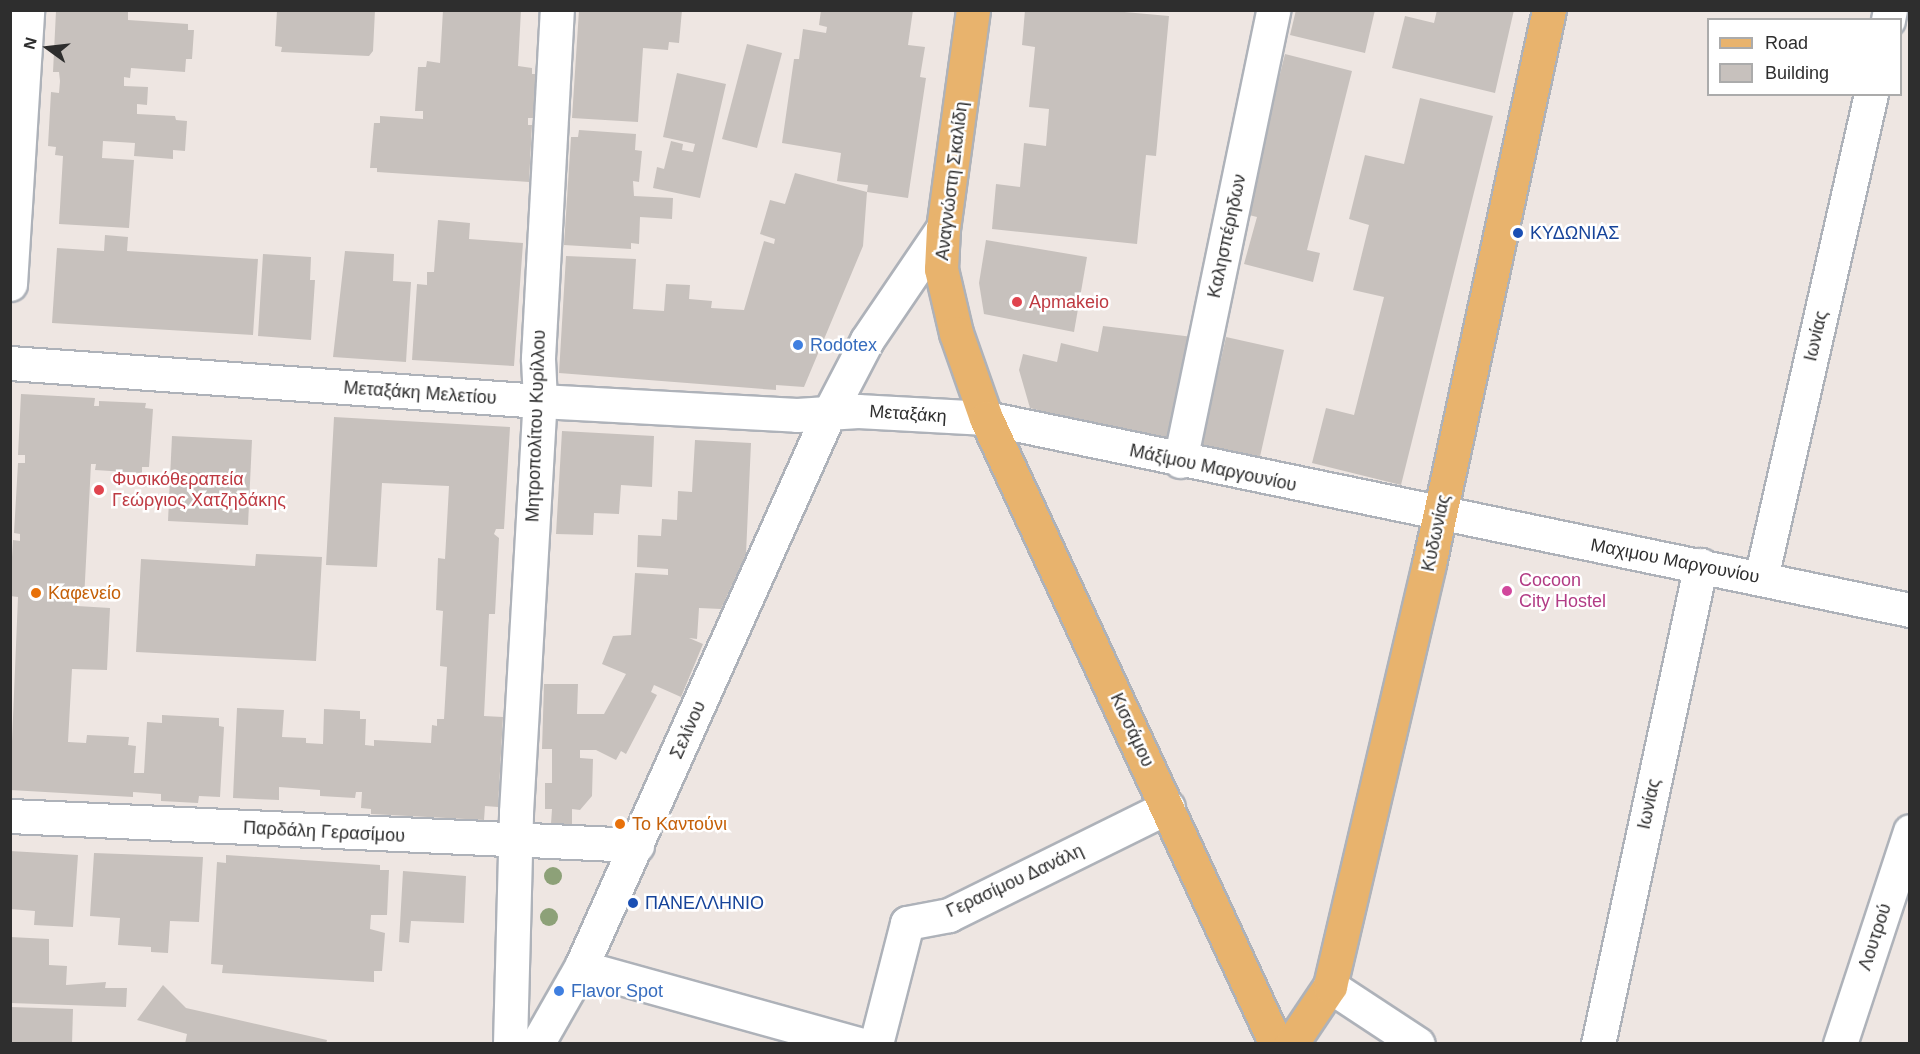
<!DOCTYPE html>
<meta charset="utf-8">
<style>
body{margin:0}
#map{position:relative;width:1920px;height:1054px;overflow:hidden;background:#eee6e2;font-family:Arial,sans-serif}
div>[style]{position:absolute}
.building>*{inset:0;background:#c7c1bd}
.roads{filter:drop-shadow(2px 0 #aeb2b9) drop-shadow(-2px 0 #aeb2b9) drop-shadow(0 2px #aeb2b9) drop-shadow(0 -2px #aeb2b9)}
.minor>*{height:33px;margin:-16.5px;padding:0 16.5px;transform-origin:16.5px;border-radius:16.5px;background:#fff}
.major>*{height:33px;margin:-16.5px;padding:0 16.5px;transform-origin:16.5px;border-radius:16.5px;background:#e8b36d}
.trees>*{width:18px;height:18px;margin:-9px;border-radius:50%;background:#8da178}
.dots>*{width:16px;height:16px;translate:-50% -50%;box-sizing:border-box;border:3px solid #fff;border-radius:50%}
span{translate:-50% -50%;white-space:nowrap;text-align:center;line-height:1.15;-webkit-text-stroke:5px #fff;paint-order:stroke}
.street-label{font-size:18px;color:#2e2e2e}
.transit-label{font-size:18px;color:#164399}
.left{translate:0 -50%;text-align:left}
.health-label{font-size:18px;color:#be3a42}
.shop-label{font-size:18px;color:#366cbe}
.hotel-label{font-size:18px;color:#b23c85}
.food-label{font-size:18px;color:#c56008}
.frame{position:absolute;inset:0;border:12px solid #2e2e2e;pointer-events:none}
.legend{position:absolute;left:1707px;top:18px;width:195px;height:78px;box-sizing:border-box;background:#fff;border:2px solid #ababab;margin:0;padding:8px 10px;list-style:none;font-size:18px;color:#2e2e2e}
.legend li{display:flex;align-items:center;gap:12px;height:30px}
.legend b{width:30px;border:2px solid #ababab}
.north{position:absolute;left:18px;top:18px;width:60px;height:60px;-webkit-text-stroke:4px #fff;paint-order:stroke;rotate:285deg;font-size:16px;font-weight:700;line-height:24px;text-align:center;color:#2e2e2e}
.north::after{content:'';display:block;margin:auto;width:21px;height:27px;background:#2e2e2e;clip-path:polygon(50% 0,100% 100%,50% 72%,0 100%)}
</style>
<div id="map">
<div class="building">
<i style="clip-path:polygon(128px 10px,128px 20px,188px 24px,188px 30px,194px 30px,192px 59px,186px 59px,185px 72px,131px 68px,130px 78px,124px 77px,124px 86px,148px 87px,147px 105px,137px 104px,137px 114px,175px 116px,176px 120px,187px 121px,185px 151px,173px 150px,173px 159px,134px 156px,135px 143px,103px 141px,102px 158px,134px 160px,129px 228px,59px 224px,63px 156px,55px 155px,56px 147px,48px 146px,51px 92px,59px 93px,60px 81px,59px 72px,53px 72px,56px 11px)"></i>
<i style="clip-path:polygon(277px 10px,375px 10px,373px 51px,369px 56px,281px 52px,282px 47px,275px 46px)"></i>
<i style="clip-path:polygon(443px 10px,521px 10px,518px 66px,532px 68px,532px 74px,539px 74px,536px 118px,528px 118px,528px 125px,532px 125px,529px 182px,377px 172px,377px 168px,370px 168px,374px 123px,380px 123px,380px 116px,423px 119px,423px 111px,415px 111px,418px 67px,426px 67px,427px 61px,440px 63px)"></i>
<i style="clip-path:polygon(579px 10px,682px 10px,679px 43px,669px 42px,668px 50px,643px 48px,638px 122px,572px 118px)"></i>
<i style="clip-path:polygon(821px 10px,913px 10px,908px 45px,925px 47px,920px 77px,926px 78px,908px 198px,867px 192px,868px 185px,837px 181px,841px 153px,782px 143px,794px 59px,799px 59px,803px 29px,826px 33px,827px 27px,819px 25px)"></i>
<i style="clip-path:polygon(1025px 10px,1102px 10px,1169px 16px,1156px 156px,1146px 155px,1137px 244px,992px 229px,996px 184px,1020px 187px,1024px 143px,1046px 146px,1049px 109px,1029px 107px,1035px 47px,1022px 45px)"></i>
<i style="clip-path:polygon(1296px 10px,1375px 10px,1365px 53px,1290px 35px)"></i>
<i style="clip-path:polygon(1437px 10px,1514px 10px,1495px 93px,1392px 68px,1405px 16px,1434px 23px)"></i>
<i style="clip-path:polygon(747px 44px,782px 53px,757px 148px,722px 139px)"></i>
<i style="clip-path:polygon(1285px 54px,1352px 71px,1307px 250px,1320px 253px,1313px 282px,1244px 264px,1257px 217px,1245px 214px)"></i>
<i style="clip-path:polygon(677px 73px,726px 84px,700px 198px,653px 188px,657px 167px,664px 169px,671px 141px,683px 144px,682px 150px,693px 152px,695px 144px,663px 137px)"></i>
<i style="clip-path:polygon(1420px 98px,1493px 116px,1401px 485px,1312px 463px,1326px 408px,1354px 415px,1384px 297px,1353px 290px,1369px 225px,1349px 219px,1365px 155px,1404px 164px)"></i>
<i style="clip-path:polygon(579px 130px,636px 134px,635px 150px,642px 151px,639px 182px,633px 181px,634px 196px,673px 198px,672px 219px,640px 217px,639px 244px,631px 243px,631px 249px,564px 245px,571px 137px,578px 137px)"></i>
<i style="clip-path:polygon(795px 173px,867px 192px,863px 246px,804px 387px,776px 385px,776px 390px,559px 373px,566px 256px,636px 259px,633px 309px,664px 311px,666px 284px,690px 285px,689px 299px,712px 301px,711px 308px,744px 310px,764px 241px,774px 244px,775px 239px,760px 234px,770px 200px,785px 204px)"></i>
<i style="clip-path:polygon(438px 220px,470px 223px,469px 239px,523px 243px,514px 366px,412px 360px,417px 284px,427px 285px,427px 272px,434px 272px)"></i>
<i style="clip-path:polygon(105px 235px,128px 237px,127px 251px,258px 259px,253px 335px,52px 323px,57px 248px,104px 251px)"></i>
<i style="clip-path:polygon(986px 240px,1087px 257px,1074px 332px,984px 314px,979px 283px)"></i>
<i style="clip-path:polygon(345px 251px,394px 254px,393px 281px,411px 282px,406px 362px,333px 357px)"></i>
<i style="clip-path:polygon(263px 254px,311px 257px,310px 280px,315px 280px,311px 340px,258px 336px)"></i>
<i style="clip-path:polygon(1103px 326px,1193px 337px,1167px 444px,1030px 408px,1019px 370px,1023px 354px,1057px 362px,1061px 343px,1098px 352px)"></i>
<i style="clip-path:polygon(1226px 337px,1284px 350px,1259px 461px,1201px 447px)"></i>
<i style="clip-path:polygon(21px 394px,95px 398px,94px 406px,99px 406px,99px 401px,146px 403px,145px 408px,153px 409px,149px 467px,142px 467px,142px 473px,95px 470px,96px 464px,91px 464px,84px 600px,77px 600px,77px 606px,110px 608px,107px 670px,72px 669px,68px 742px,86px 743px,87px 735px,129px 737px,128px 745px,136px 746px,134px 773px,144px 773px,147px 722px,162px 723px,162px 715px,219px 718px,219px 726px,224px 727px,220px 797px,199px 796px,198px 803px,161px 801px,161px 794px,133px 792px,133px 797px,10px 790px,18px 597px,10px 596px,10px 591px,13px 540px,20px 541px,20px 534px,14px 533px,18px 463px,25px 463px,25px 455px,18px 455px)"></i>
<i style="clip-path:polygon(334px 417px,510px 427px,504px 529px,496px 529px,494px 534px,499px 538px,495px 614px,489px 614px,484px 716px,503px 717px,498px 807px,485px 806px,484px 820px,371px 814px,371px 809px,361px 808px,362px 792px,356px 792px,355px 798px,320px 796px,320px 790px,279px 787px,279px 800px,233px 798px,237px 708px,284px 710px,282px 737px,306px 738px,306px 743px,323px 744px,324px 709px,360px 711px,360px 719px,366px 719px,365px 745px,374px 746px,374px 740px,431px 743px,432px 725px,437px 726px,437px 719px,444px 719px,447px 667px,440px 666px,443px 611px,436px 610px,438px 558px,445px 559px,449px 486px,382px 483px,377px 567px,326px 565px)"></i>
<i style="clip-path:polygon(562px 431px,654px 436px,652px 487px,621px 485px,619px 514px,594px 513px,593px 535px,556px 534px)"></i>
<i style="clip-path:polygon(172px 436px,252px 440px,248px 525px,168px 521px)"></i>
<i style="clip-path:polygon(695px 440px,751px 443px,746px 554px,721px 609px,699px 608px,697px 639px,689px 638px,703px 644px,681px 697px,654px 685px,651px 692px,657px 695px,626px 754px,621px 751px,616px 760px,596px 750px,580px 750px,580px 758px,593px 759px,592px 796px,580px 810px,572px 809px,572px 824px,551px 824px,552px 809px,545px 809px,545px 783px,552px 783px,552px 749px,542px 749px,544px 684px,578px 684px,577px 714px,604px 714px,626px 674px,602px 664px,613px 636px,631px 635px,635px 573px,668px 575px,668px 569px,637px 567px,638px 535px,661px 536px,662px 519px,677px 520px,678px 491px,692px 492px)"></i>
<i style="clip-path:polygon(256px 554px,322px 557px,316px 661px,136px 652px,141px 559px,255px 566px)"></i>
<i style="clip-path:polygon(10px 851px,78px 855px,73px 927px,34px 925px,35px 911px,10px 909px)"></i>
<i style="clip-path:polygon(94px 853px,203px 857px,199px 922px,170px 921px,168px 953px,151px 952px,151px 947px,118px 945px,120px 918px,90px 916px)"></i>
<i style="clip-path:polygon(226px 855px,380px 865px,380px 870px,389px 870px,387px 915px,371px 915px,370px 929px,385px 933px,382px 971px,374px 971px,374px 982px,222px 973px,223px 965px,211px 964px,217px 862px,226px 863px)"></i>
<i style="clip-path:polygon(403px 871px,466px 876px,464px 923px,411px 921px,409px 943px,399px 942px)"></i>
<i style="clip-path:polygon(10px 937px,49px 939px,49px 965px,67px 966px,66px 985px,106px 982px,105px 988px,127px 988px,126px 1007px,10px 1003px)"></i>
<i style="clip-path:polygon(163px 985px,186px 1008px,327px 1040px,326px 1044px,185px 1044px,187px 1034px,137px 1020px)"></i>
<i style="clip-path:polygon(10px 1007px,73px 1009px,72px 1044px,10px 1044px)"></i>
</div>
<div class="roads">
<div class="minor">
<i style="left:1888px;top:20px;width:10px;rotate:-79deg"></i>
<i style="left:10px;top:284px;width:275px;rotate:-86.4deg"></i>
<i style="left:10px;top:363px;width:531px;rotate:4.1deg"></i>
<i style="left:540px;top:401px;width:257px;rotate:3.1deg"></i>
<i style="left:797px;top:415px;width:61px;rotate:-3.8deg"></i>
<i style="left:858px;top:411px;width:128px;rotate:3.1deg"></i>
<i style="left:986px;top:418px;width:944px;rotate:11.74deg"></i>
<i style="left:1180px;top:461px;width:460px;rotate:-78.3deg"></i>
<i style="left:1761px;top:578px;width:496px;rotate:-77.2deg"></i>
<i style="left:10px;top:816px;width:628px;rotate:2.65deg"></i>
<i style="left:581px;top:967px;width:288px;rotate:15.5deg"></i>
<i style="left:1330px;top:986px;width:105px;rotate:33.4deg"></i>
<i style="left:510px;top:1044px;width:232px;rotate:-88.5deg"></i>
<i style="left:516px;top:812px;width:412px;rotate:-86.7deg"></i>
<i style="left:540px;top:401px;width:43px;rotate:-92.7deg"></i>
<i style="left:538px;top:358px;width:349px;rotate:-86.9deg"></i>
<i style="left:537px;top:1044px;width:89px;rotate:-60.3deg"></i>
<i style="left:581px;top:967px;width:607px;rotate:-65.88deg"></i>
<i style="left:829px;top:413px;width:82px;rotate:-62.5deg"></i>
<i style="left:867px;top:340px;width:135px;rotate:-55.8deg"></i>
<i style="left:876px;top:1044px;width:125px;rotate:-75.6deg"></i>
<i style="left:907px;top:923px;width:43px;rotate:-10.8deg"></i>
<i style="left:949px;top:915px;width:244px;rotate:-26.3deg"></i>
<i style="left:1598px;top:1044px;width:490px;rotate:-77.9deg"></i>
<i style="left:1840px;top:1044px;width:224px;rotate:-71.8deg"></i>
</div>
<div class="major">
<i style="left:973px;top:10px;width:220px;rotate:97.8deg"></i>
<i style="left:943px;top:228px;width:41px;rotate:92.8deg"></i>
<i style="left:941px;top:269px;width:66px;rotate:76.8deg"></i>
<i style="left:956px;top:333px;width:90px;rotate:70.6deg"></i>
<i style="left:986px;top:418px;width:690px;rotate:65.14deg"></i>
<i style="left:1291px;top:1044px;width:70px;rotate:-56.1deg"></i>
<i style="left:1330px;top:986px;width:433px;rotate:-76.8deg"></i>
<i style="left:1429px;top:564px;width:567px;rotate:-77.78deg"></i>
</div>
</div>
<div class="trees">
<i style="left:553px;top:876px"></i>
<i style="left:549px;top:917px"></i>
</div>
<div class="dots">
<i style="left:1518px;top:233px;background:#1a4fb4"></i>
<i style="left:1017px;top:302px;background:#e0444e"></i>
<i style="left:798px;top:345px;background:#3f7fe0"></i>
<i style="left:99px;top:490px;background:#e0444e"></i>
<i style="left:1507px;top:591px;background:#d1479c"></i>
<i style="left:36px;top:593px;background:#e8710a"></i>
<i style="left:620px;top:824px;background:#e8710a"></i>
<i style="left:633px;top:903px;background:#1a4fb4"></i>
<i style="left:559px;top:991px;background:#3f7fe0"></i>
</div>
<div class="street-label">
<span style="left:952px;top:181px;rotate:-83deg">Αναγνώστη Σκαλίδη</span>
<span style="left:1227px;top:236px;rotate:-78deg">Καλησπέρηδων</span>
<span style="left:1816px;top:336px;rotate:-77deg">Ιωνίας</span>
<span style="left:420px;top:393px;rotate:4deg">Μεταξάκη Μελετίου</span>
<span style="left:908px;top:414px;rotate:4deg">Μεταξάκη</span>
<span style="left:536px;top:426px;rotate:-88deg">Μητροπολίτου Κυρίλλου</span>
<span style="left:1213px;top:468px;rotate:12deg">Μάξίμου Mαργουνίου</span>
<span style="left:1436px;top:533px;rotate:-78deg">Κυδωνίας</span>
<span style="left:1675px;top:561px;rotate:11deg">Μαχιμου Mαργουνίου</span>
<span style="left:688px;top:730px;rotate:-66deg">Σελίνου</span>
<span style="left:1132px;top:730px;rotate:65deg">Κισσάμου</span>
<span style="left:1649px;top:804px;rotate:-78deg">Ιωνίας</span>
<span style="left:324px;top:832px;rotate:3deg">Παρδάλη Γερασίμου</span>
<span style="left:1015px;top:881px;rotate:-25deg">Γερασίμου Δανάλη</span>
<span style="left:1875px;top:937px;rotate:-72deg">Λουτρού</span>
</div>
<div class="transit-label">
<span class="left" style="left:1530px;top:233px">ΚΥΔΩΝΙΑΣ</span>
<span class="left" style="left:645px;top:903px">ΠΑΝΕΛΛΗΝΙΟ</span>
</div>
<div class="health-label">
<span class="left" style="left:1029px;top:302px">Apmakeio</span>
<span class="left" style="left:112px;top:490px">Φυσικόθεραπεία<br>Γεώργιος Χατζηδάκης</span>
</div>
<div class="shop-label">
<span class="left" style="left:810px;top:345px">Rodotex</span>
<span class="left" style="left:571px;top:991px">Flavor Spot</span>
</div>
<div class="hotel-label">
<span class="left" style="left:1519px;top:591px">Cocoon<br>City Hostel</span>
</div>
<div class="food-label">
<span class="left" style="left:48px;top:593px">Καφενείο</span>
<span class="left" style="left:632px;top:824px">Το Καντούνι</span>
</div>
<div class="frame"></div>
<ul class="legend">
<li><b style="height:8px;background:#e8b36d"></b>Road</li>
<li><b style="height:16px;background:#c7c1bd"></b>Building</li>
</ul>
<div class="north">N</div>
</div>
